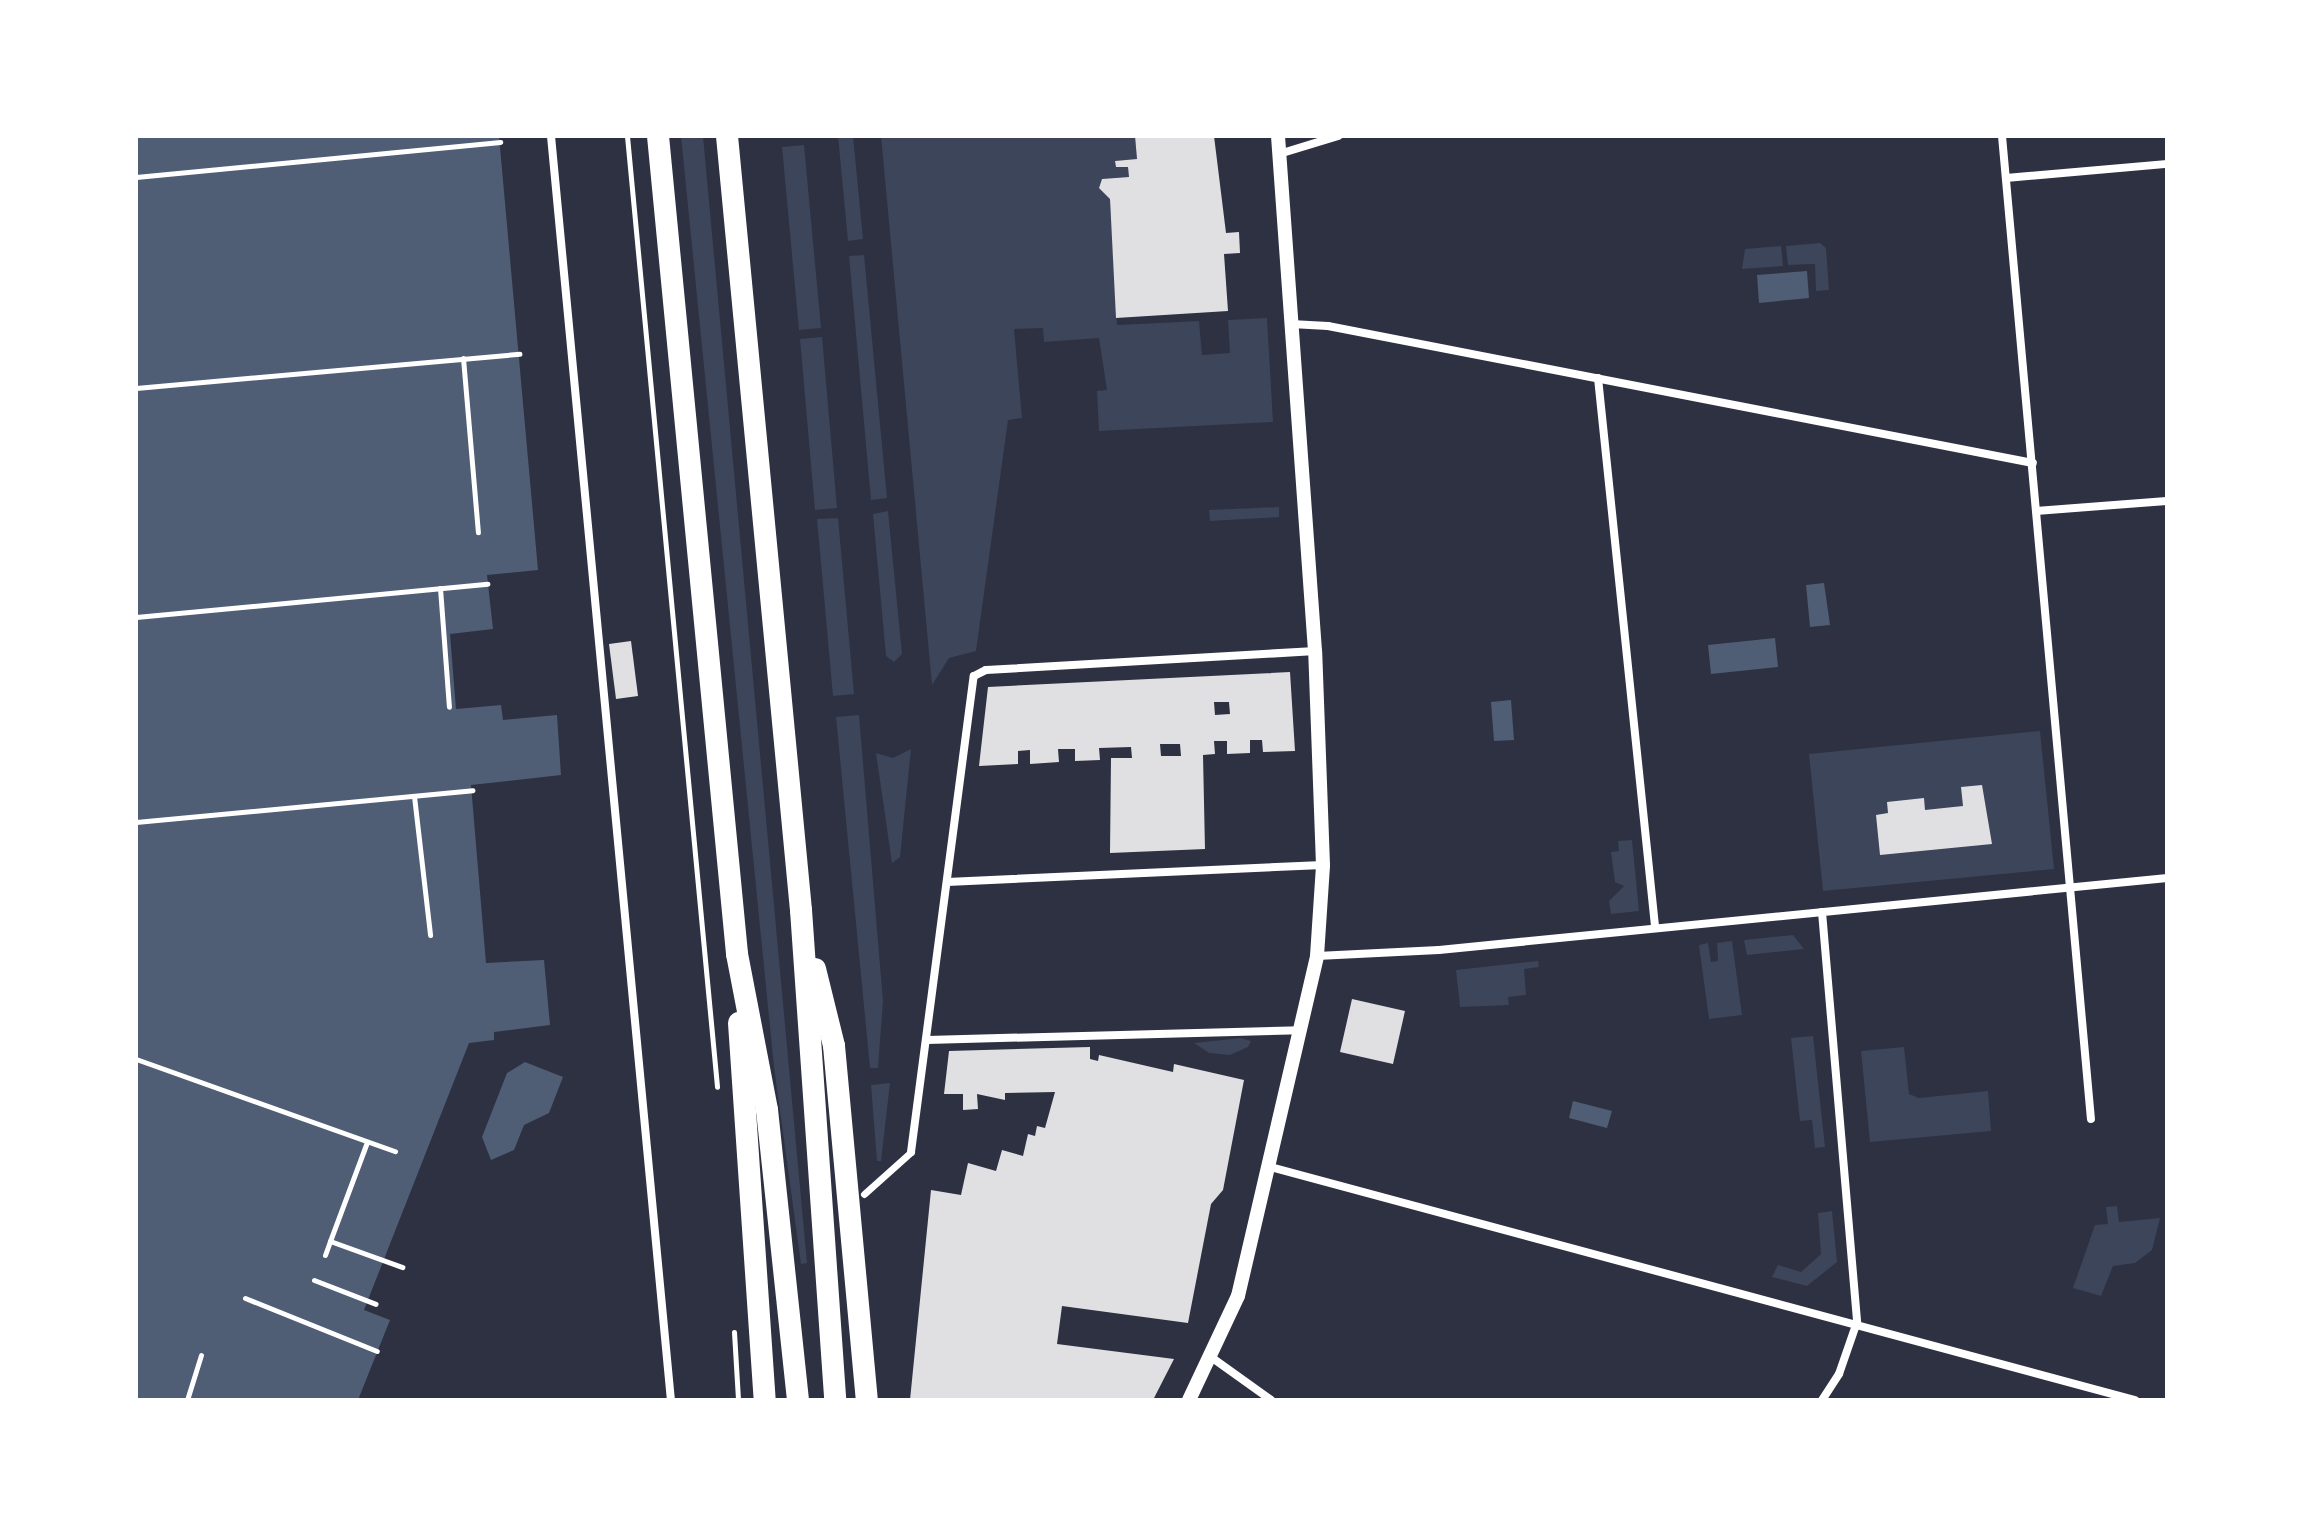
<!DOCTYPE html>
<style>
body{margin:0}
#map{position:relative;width:2303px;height:1536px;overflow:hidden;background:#2d3142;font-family:Commissioner,sans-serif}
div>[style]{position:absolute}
.green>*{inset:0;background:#3c4559}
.water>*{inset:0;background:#4f5d75}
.building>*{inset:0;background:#e0e0e3}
.path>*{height:5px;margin:-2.5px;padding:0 2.5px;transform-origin:2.5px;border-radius:2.5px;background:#fff}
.pedestrian>*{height:7px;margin:-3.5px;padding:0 3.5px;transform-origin:3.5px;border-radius:3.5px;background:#fff}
.minor>*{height:8px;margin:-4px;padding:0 4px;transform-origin:4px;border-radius:4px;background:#fff}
.tertiary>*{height:14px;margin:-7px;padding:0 7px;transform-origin:7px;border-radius:7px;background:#fff}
.trunk>*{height:22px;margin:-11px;padding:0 11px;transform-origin:11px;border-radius:11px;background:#fff}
span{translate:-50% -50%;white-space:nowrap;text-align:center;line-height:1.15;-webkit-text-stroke:6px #fff;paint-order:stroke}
.frame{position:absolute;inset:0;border:138px solid #fff;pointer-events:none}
</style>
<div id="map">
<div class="green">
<i style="clip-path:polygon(681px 136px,703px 136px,807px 1263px,801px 1264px,774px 1067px)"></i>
<i style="clip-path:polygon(838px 136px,853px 136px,863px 239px,848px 241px)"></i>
<i style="clip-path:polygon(881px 136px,1135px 136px,1137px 159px,1115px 161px,1116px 167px,1128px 167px,1129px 177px,1102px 179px,1099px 188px,1110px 199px,1117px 325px,1199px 321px,1202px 355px,1230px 353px,1228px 320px,1267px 318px,1273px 422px,1099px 431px,1097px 391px,1107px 390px,1099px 338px,1044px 342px,1043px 328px,1014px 329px,1022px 418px,1008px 420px,976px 651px,949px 658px,932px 685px)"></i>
<i style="clip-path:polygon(804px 145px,821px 328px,799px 330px,782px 147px)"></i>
<i style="clip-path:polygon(1820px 243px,1826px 248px,1829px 290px,1816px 291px,1815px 264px,1788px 265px,1786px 246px)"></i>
<i style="clip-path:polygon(1781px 246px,1783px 266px,1742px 269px,1745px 249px)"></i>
<i style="clip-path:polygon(864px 255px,887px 498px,871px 500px,849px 256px)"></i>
<i style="clip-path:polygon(822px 337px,837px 508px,815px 510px,800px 339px)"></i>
<i style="clip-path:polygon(1279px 507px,1279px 517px,1210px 521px,1209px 510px)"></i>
<i style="clip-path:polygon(888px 511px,902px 654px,894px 662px,886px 656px,873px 514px)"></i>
<i style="clip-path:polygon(838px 518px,854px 694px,833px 696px,817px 519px)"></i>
<i style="clip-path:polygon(859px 715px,883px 1001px,878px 1068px,870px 1068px,836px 717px)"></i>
<i style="clip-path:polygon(2040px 731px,2054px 869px,1823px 891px,1809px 754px)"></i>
<i style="clip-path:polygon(911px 749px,900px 857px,892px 863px,876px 753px,893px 758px)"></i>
<i style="clip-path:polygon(1632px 840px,1639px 911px,1611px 914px,1609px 901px,1624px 886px,1615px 882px,1611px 852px,1619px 851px,1618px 841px)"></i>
<i style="clip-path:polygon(1793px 935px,1804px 949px,1747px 955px,1744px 940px)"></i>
<i style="clip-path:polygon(1732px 941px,1742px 1015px,1709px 1019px,1699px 945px,1708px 943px,1711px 962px,1718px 961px,1717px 943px)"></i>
<i style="clip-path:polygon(1538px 961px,1539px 967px,1524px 969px,1526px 995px,1508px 997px,1509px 1005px,1460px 1007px,1456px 970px)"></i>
<i style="clip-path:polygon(1813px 1036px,1825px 1147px,1815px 1148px,1812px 1120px,1800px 1121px,1791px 1038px)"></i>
<i style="clip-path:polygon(1241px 1038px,1251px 1041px,1248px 1047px,1230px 1055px,1209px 1053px,1194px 1043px)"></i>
<i style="clip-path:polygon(1904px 1047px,1909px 1094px,1919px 1098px,1988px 1091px,1991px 1131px,1870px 1142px,1861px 1051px)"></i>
<i style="clip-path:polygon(890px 1083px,881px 1161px,877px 1161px,871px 1085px)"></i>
<i style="clip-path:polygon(2117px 1206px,2119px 1222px,2160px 1218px,2152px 1250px,2135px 1263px,2113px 1266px,2101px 1296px,2073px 1288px,2095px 1225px,2108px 1224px,2106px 1207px)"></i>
<i style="clip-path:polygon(1832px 1211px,1837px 1262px,1807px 1286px,1772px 1277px,1778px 1265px,1801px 1272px,1821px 1254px,1818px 1213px)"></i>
</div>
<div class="water">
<i style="clip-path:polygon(136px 136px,499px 136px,538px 570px,487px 575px,493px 629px,450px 634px,456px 709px,501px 705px,503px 720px,557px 715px,561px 775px,471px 785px,486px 963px,544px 960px,550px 1025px,494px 1032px,494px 1040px,469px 1043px,364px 1310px,390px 1320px,358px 1400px,136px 1400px)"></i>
<i style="clip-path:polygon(1807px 271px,1809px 298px,1759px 303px,1757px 275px)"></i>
<i style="clip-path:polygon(1824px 583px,1830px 625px,1810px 627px,1806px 585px)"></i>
<i style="clip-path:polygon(1775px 638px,1778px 667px,1711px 674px,1708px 645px)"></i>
<i style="clip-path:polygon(1511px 700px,1514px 740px,1494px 741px,1491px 702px)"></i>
<i style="clip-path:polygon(525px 1062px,563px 1077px,549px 1113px,524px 1125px,514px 1150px,491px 1160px,482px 1137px,507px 1073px)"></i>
<i style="clip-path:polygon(1573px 1101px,1612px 1111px,1607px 1128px,1569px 1118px)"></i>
</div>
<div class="building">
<i style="clip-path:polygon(1135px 136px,1214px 136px,1226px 233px,1239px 232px,1240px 253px,1224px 254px,1228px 311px,1116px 318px,1110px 199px,1099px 188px,1102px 179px,1129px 177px,1128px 167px,1116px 167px,1115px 161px,1137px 159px)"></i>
<i style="clip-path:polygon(631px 641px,638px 696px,616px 699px,609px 644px)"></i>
<i style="clip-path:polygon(evenodd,1290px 672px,1295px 751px,1263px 752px,1262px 740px,1250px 740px,1250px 753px,1227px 754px,1227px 741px,1214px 741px,1215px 754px,1203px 755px,1205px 849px,1110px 853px,1111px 758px,1132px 758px,1131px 747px,1099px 748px,1100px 760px,1075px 761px,1075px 749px,1058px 749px,1059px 762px,1030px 764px,1030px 750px,1018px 751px,1018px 764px,979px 766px,988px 687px,1290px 672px,1214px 702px,1229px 702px,1230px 714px,1215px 715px,1214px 702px,1290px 672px,1160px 744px,1180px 744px,1181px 756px,1161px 756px,1160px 744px)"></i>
<i style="clip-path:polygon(1982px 785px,1992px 844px,1880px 855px,1876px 815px,1888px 813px,1887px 802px,1924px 798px,1925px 810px,1963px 806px,1961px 787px)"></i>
<i style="clip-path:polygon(1352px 999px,1405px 1011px,1393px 1064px,1340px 1052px)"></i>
<i style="clip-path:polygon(1090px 1047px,1090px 1059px,1098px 1061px,1099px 1055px,1173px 1072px,1174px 1064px,1244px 1080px,1223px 1190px,1211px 1204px,1188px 1323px,1062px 1306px,1057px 1344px,1174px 1359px,1153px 1400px,910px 1400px,931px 1190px,961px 1195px,968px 1163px,996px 1171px,1002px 1150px,1023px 1156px,1028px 1134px,1035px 1136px,1037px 1126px,1045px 1128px,1055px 1092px,1005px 1093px,1005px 1100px,977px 1094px,978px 1109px,963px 1110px,963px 1094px,944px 1094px,949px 1051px)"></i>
</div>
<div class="path">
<i style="left:627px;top:136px;width:955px;rotate:84.59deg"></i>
<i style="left:136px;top:177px;width:366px;rotate:-5.5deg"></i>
<i style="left:463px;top:358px;width:175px;rotate:85.1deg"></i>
<i style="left:136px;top:388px;width:385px;rotate:-5.1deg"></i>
<i style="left:440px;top:588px;width:119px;rotate:85.7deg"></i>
<i style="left:136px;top:617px;width:353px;rotate:-5.4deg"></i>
<i style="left:414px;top:796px;width:140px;rotate:83.4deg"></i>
<i style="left:136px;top:822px;width:338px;rotate:-5.4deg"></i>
<i style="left:136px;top:1059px;width:275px;rotate:19.6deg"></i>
<i style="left:367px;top:1142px;width:106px;rotate:110.5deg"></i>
<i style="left:330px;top:1241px;width:77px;rotate:19.9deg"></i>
<i style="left:325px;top:1255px;width:15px;rotate:-70deg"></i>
<i style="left:314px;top:1280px;width:66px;rotate:21.2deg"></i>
<i style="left:245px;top:1298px;width:142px;rotate:21.9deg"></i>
<i style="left:734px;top:1332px;width:68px;rotate:86.6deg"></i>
<i style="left:187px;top:1400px;width:47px;rotate:-72.7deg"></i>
</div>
<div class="pedestrian">
<i style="left:864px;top:1194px;width:63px;rotate:-41.8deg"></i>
</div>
<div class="minor">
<i style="left:551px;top:136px;width:1270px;rotate:84.58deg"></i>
<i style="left:2002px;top:136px;width:987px;rotate:84.83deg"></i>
<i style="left:1279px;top:154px;width:62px;rotate:-17deg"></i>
<i style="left:2006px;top:178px;width:162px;rotate:-5deg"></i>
<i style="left:1291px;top:324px;width:37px;rotate:3deg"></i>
<i style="left:1328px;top:326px;width:718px;rotate:11deg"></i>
<i style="left:1598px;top:378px;width:551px;rotate:84.06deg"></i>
<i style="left:2036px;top:511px;width:131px;rotate:-4.4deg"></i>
<i style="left:947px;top:882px;width:376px;rotate:-2.6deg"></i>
<i style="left:1822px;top:912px;width:411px;rotate:85.1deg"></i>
<i style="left:1857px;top:1322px;width:55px;rotate:109.1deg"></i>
<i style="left:1839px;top:1374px;width:31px;rotate:123deg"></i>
<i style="left:1317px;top:956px;width:122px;rotate:-2.8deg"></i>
<i style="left:1439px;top:950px;width:732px;rotate:-5.65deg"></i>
<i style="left:927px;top:1040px;width:373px;rotate:-1.5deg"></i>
<i style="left:911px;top:1152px;width:480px;rotate:-82.5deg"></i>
<i style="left:974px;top:676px;width:13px;rotate:-27deg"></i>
<i style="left:986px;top:670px;width:330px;rotate:-3.3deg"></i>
<i style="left:1267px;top:1166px;width:899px;rotate:15.09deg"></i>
<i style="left:1211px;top:1357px;width:74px;rotate:35.6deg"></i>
</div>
<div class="tertiary">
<i style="left:1189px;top:1400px;width:115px;rotate:-64.8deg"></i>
<i style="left:1238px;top:1296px;width:349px;rotate:-76.9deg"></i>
<i style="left:1317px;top:956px;width:91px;rotate:-86.2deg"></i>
<i style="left:1323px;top:865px;width:214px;rotate:-92.1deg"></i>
<i style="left:1315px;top:651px;width:516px;rotate:-94.11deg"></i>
</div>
<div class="trunk">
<i style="left:658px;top:136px;width:822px;rotate:84.48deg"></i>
<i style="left:737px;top:954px;width:159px;rotate:79.1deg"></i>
<i style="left:767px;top:1110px;width:292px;rotate:83.9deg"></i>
<i style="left:727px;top:136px;width:778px;rotate:84.54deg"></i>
<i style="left:801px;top:910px;width:491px;rotate:86deg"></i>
<i style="left:815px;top:969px;width:79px;rotate:76.1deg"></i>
<i style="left:834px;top:1046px;width:356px;rotate:84.7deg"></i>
<i style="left:739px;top:1023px;width:378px;rotate:86.1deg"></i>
</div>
<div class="frame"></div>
</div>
